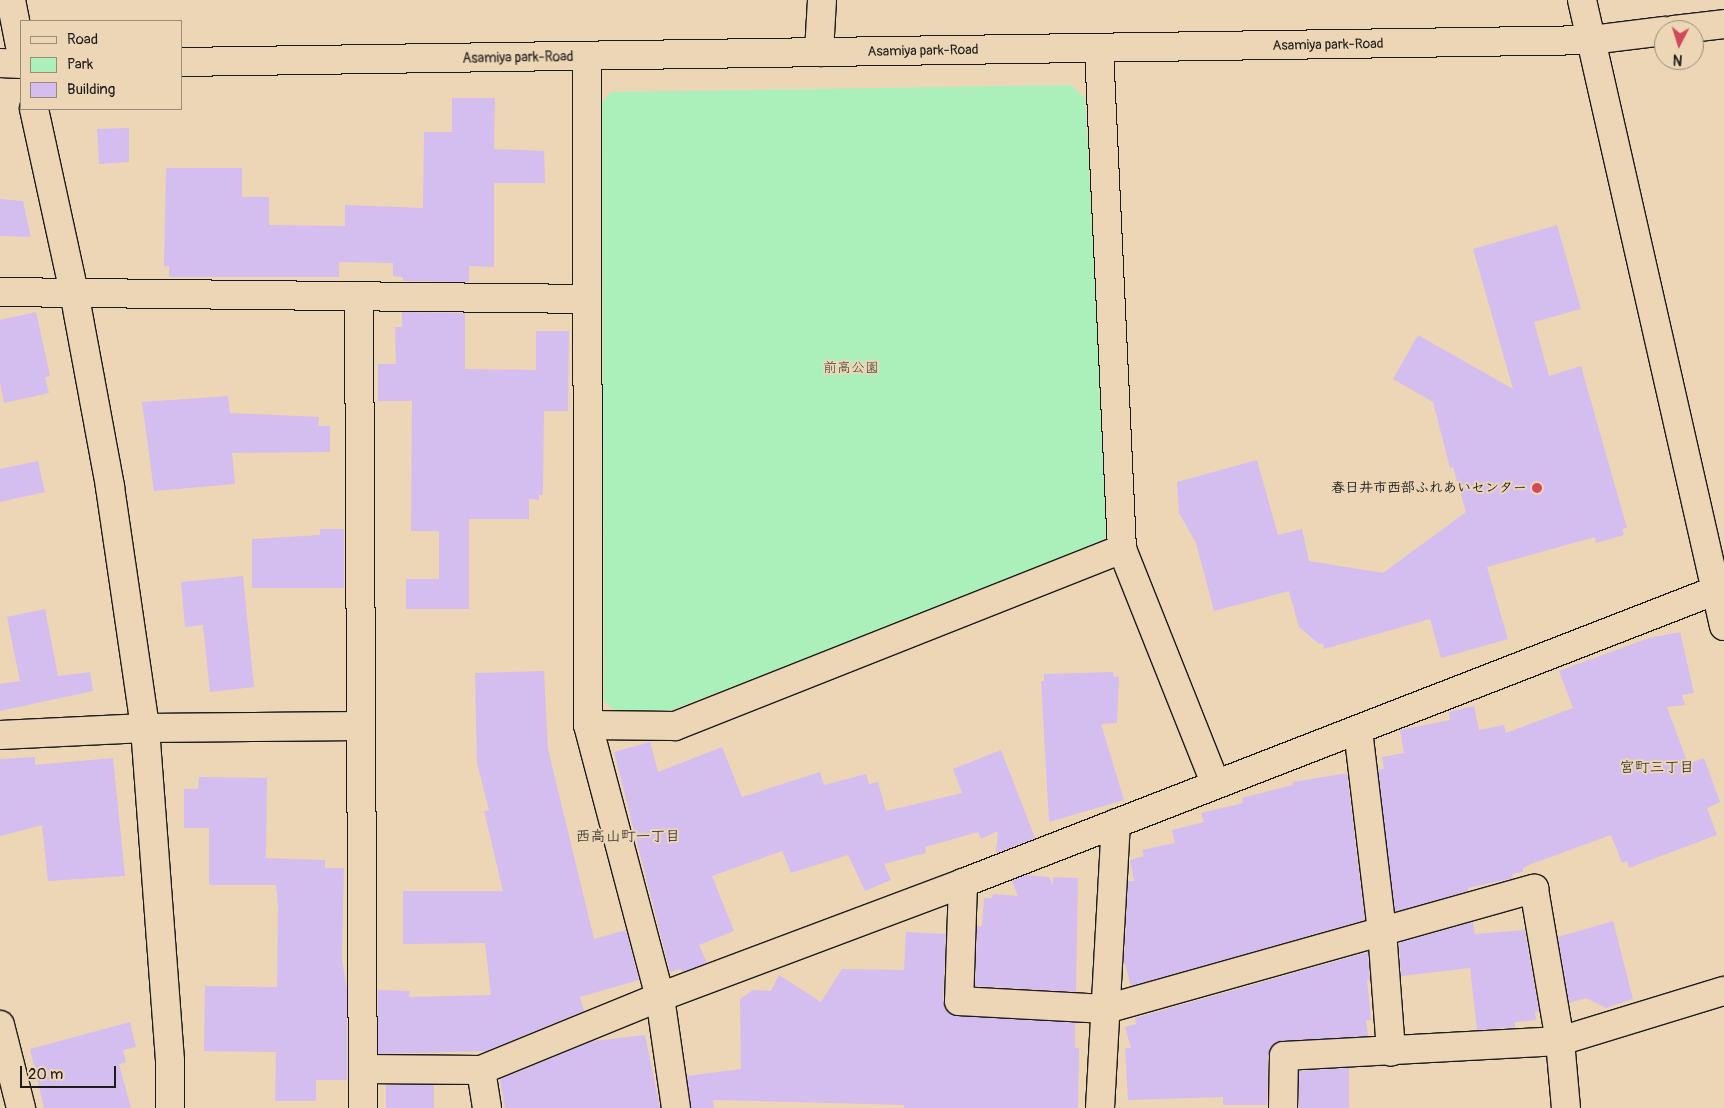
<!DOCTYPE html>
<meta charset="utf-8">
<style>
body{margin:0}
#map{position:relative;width:1724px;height:1108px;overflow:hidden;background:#edd6b6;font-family:Pangolin,"Klee One",sans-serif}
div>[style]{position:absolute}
.green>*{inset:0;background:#abf0bb}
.building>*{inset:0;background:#d3beef}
.roads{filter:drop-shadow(1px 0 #1c1c1c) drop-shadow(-1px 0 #1c1c1c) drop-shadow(0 1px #1c1c1c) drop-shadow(0 -1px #1c1c1c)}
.minor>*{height:28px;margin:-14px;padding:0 14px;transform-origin:14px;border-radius:14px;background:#edd6b6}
.tertiary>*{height:28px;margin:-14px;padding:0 14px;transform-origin:14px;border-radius:14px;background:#edd6b6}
.dots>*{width:14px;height:14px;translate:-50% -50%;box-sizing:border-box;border:2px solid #edd6b6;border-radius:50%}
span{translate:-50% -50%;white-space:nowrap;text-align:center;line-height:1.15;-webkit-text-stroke:4px #edd6b6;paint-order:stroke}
.street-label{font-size:14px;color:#1c1c1c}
.park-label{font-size:14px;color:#39463c}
.poi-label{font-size:14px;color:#1c1c1c;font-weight:700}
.right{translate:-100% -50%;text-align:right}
.neighbourhood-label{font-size:15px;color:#1c1c1c}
.legend{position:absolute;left:20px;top:20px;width:162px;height:90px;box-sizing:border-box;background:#edd6b6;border:1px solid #998c78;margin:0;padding:6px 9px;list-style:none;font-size:15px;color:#1c1c1c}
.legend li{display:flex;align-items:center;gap:10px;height:25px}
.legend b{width:25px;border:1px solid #998c78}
.north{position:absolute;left:1654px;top:20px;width:50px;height:50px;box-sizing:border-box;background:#edd6b6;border:1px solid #998c78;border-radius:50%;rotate:185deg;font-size:14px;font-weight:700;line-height:20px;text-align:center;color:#1c1c1c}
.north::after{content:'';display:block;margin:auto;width:18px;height:22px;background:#d1495b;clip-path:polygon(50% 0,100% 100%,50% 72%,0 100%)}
.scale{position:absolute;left:20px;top:1066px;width:96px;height:22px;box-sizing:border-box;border:2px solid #1c1c1c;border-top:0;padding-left:6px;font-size:15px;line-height:18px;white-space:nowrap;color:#1c1c1c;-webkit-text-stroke:4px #edd6b6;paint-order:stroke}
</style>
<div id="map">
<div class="green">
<i style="clip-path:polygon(1071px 85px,1085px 98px,1109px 532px,1100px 546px,672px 710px,614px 710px,604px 701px,602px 102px,611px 92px)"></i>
</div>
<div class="building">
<i style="clip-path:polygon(452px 98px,495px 98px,494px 149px,544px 151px,545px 183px,494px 183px,494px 267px,469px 266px,469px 281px,464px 282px,403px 281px,403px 277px,393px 276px,393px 263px,339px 262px,339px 277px,169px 277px,169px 266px,164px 266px,166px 168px,242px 168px,242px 197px,269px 197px,269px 225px,345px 226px,345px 205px,423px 208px,424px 132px,452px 132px)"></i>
<i style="clip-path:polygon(129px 128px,129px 162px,99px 164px,97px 129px)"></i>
<i style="clip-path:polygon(0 199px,23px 201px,31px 237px,0 236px)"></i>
<i style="clip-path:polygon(1557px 225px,1581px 309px,1534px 322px,1549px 376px,1581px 366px,1627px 528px,1622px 529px,1624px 535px,1596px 543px,1595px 537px,1487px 567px,1508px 639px,1441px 658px,1430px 619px,1324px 649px,1323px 643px,1319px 644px,1299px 627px,1289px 591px,1214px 611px,1196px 543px,1179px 513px,1177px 482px,1257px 460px,1278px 535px,1302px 529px,1309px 561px,1383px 573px,1466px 512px,1453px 467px,1450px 468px,1433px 402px,1393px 379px,1418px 335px,1513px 389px,1473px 249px)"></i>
<i style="clip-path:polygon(36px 312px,50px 376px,45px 377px,49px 393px,4px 403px,0 383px,0 320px)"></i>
<i style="clip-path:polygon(402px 312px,465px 313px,465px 369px,536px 370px,536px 331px,569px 331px,568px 411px,544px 411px,543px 495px,539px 495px,539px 500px,529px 499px,529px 519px,469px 519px,469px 609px,406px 609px,406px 579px,439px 579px,439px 531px,411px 531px,412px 401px,378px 401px,378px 364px,396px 364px,395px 327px,402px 327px)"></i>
<i style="clip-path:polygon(228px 396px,230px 413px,319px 417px,318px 426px,330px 426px,330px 452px,232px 453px,235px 484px,154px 491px,142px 402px)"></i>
<i style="clip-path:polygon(38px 461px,45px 492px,0 502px,0 469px)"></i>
<i style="clip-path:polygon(320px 529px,344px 529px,344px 588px,252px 588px,252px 539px,320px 535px)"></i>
<i style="clip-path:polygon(243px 576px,254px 687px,210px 692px,203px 625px,185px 627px,181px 582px)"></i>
<i style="clip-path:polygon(45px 609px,58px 676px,90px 672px,93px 691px,0 711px,0 684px,20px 681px,7px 617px)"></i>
<i style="clip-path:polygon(1680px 632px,1694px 693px,1682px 695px,1685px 705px,1667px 707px,1688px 764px,1704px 758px,1720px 802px,1707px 808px,1717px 835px,1629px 868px,1627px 861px,1622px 863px,1611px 835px,1531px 864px,1523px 868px,1523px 872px,1512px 874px,1513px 878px,1468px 888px,1468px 891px,1395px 912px,1378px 769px,1384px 769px,1382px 757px,1404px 753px,1400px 730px,1450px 720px,1449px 712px,1474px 706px,1479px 730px,1504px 725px,1506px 733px,1573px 708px,1559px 671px,1649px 638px)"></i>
<i style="clip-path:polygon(544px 671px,548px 749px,594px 939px,626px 930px,639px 980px,580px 997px,584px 1011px,486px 1051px,378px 1054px,378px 990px,410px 991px,409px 997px,491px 995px,485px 943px,403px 944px,403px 891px,503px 891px,484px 811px,489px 810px,477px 763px,475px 673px)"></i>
<i style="clip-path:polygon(1113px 672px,1114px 677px,1119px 676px,1117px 723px,1101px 724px,1124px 800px,1049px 822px,1041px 681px,1044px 681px,1044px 674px)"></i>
<i style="clip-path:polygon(650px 742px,658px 772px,722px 747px,742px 797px,820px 772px,824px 785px,866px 774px,869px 784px,878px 782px,886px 811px,962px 793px,953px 769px,1001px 750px,1035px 838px,996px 853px,998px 831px,981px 839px,978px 832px,925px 847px,926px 853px,884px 864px,891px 880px,865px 891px,848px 855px,791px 873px,782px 851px,712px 876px,734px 931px,699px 945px,707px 963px,683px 972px,681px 969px,670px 972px,614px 752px)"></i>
<i style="clip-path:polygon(35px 757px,35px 765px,113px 758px,125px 876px,48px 881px,42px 825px,0 836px,0 759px)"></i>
<i style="clip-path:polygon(1347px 773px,1365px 920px,1131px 986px,1124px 961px,1128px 881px,1134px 881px,1130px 860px,1144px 856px,1142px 850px,1175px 843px,1172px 830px,1204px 822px,1201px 813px,1243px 803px,1242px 798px,1293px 785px,1293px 782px)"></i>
<i style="clip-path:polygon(199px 777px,267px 778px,266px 858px,325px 860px,325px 868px,344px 868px,342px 960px,347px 990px,347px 1080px,316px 1080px,316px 1101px,275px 1101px,276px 1052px,204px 1051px,205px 986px,277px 987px,278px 907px,276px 885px,209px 885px,209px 828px,184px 828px,184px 789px,198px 789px)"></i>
<i style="clip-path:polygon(1026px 875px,1049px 877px,1053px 886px,1053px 877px,1078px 878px,1076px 992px,975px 986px,977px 926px,982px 926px,984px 898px,992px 898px,993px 894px,1018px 896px,1012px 881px)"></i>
<i style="clip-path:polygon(1613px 921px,1633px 999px,1606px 1008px,1586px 998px,1569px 1003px,1558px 937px)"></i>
<i style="clip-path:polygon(1473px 922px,1475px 934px,1525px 930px,1539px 1011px,1535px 1012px,1536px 1020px,1515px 1022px,1515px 1027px,1477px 1030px,1470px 968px,1401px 976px,1399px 943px)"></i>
<i style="clip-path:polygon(906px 932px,946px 934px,943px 1000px,951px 1014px,1075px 1023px,1075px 1048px,1079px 1048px,1078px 1108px,904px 1108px,904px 1105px,713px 1100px,714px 1108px,691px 1108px,687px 1076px,741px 1069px,740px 999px,753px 990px,771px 991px,779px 975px,821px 1002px,842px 969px,904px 970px)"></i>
<i style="clip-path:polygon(1368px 952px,1370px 980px,1367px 980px,1371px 1020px,1366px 1020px,1368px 1036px,1275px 1043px,1268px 1056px,1267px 1105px,1223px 1105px,1223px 1097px,1128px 1100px,1125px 1048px,1131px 1048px,1125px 1027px,1136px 1024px,1135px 1018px)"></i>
<i style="clip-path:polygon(130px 1022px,136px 1047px,123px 1050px,126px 1062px,119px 1064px,131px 1108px,44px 1108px,30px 1049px)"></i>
<i style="clip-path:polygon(645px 1035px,660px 1108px,505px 1108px,500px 1079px,593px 1041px)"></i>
<i style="clip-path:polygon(1349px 1068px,1349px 1108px,1299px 1108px,1299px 1071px)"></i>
<i style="clip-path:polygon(386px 1085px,434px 1085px,434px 1108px,386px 1108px)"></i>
</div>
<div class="roads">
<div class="minor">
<i style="left:1099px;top:49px;width:501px;rotate:87.37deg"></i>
<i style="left:819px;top:52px;width:52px;rotate:-86.7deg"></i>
<i style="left:587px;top:57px;width:668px;rotate:89.91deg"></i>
<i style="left:588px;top:725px;width:281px;rotate:75.2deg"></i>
<i style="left:660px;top:997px;width:112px;rotate:81.8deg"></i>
<i style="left:0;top:292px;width:587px;rotate:0.68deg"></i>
<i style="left:359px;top:298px;width:810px;rotate:89.72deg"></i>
<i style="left:588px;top:725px;width:87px;rotate:0.7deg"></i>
<i style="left:675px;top:726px;width:481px;rotate:-21.6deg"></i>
<i style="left:1122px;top:549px;width:252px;rotate:68.3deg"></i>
<i style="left:1358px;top:730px;width:202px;rotate:83.2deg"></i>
<i style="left:1382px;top:931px;width:121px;rotate:85.7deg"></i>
<i style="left:0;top:735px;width:145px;rotate:-2.8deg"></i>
<i style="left:145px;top:728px;width:216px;rotate:-0.5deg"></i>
<i style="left:963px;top:883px;width:118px;rotate:91.9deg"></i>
<i style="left:959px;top:1001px;width:147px;rotate:3.1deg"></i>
<i style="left:1106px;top:1009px;width:445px;rotate:-15.7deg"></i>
<i style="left:1534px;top:889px;width:154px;rotate:80.3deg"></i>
<i style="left:1560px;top:1041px;width:67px;rotate:84.9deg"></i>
<i style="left:0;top:1025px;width:86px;rotate:75.8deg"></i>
<i style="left:363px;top:1069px;width:118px;rotate:0.5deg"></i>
<i style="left:481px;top:1070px;width:193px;rotate:-22.2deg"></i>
<i style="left:660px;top:997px;width:324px;rotate:-20.6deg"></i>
<i style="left:963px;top:883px;width:817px;rotate:-21.25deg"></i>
<i style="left:481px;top:1070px;width:38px;rotate:81deg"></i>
<i style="left:1100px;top:1108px;width:285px;rotate:-86.8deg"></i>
<i style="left:1283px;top:1108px;width:52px;rotate:-88.9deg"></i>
<i style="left:1284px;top:1056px;width:276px;rotate:-3.1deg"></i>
<i style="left:1560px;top:1041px;width:171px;rotate:-17deg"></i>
</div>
<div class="tertiary">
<i style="left:11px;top:0;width:52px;rotate:78.9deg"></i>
<i style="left:1582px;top:0;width:642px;rotate:77.22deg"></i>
<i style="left:1674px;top:30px;width:50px;rotate:-6.8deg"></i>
<i style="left:181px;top:62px;width:1411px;rotate:-0.89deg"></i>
<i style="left:1592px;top:40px;width:73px;rotate:-7.1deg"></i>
<i style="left:0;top:63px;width:21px;rotate:3deg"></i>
<i style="left:34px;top:109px;width:187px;rotate:77.7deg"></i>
<i style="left:74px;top:292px;width:198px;rotate:79.5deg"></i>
<i style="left:110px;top:487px;width:244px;rotate:81.7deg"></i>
<i style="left:145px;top:728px;width:334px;rotate:85.7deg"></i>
<i style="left:170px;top:1061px;width:47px;rotate:90deg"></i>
</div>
</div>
<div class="dots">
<i style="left:1537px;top:488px;background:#d1495b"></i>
</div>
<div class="street-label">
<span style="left:1328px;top:45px;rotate:-1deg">Asamiya park-Road</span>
<span style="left:923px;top:51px;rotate:-1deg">Asamiya park-Road</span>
<span style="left:518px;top:58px;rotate:-1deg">Asamiya park-Road</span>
</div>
<div class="park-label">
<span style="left:851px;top:368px">前高公園</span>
</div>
<div class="poi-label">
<span class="right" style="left:1527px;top:488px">春日井市西部ふれあいセンター</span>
</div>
<div class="neighbourhood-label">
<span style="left:1657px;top:768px">宮町三丁目</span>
<span style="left:628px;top:837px">西高山町一丁目</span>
</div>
<ul class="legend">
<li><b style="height:6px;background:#edd6b6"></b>Road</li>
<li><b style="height:14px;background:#abf0bb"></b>Park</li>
<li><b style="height:14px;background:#d3beef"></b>Building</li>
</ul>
<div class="north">N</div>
<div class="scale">20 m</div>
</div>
